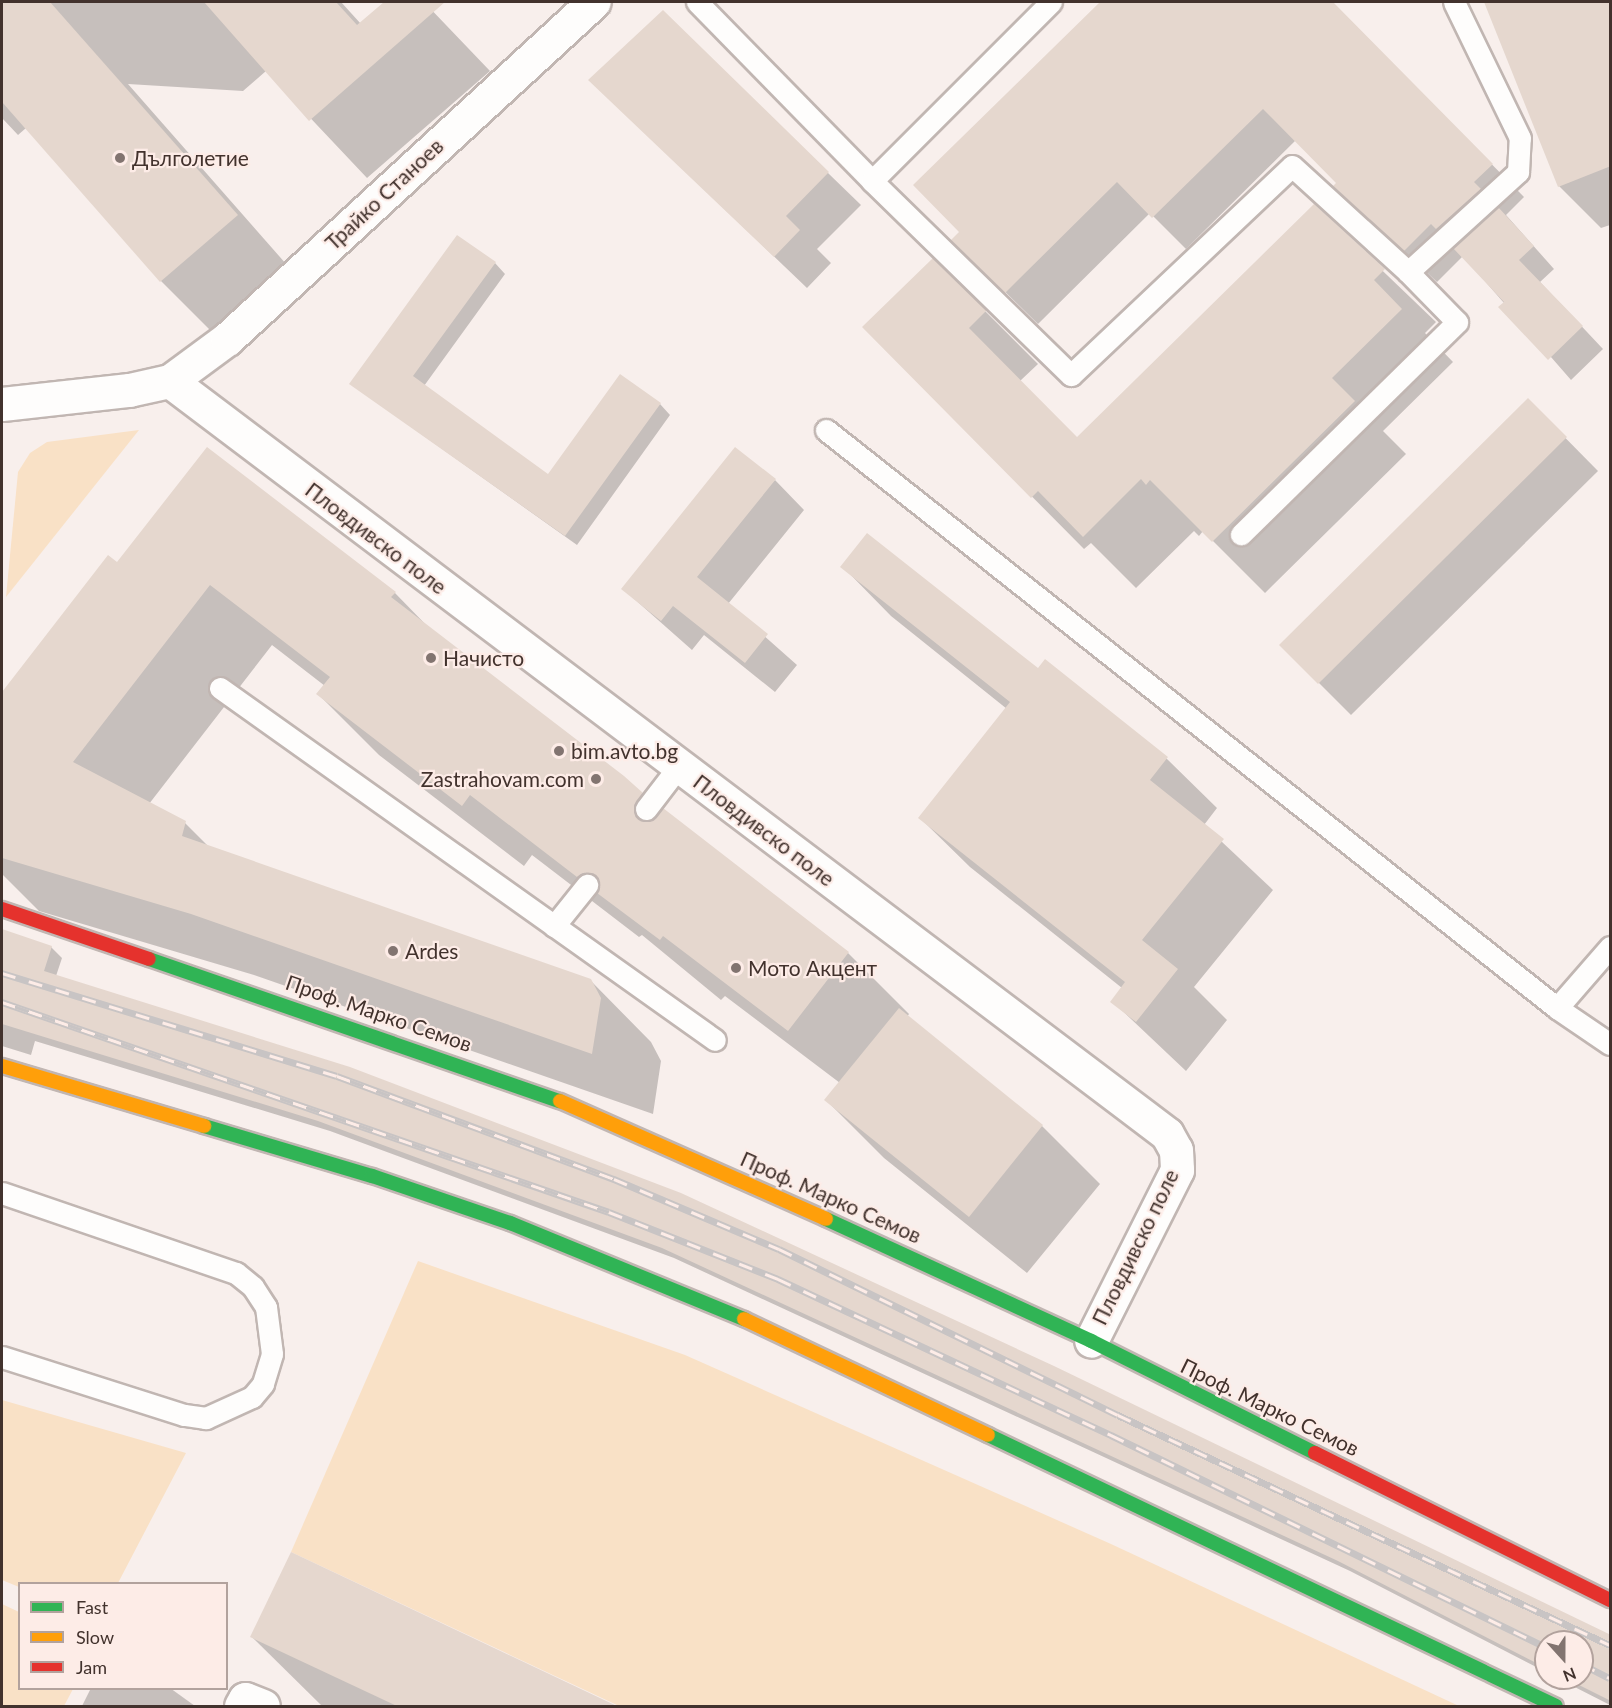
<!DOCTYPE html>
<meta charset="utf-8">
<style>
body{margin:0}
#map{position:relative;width:1612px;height:1708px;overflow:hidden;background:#f8efec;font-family:Lato,sans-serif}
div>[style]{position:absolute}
.green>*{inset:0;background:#f9e1c6}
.shadow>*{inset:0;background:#0003}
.building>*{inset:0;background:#e5d7ce}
.roads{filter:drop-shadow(2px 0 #c1b6b2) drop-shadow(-2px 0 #c1b6b2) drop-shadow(0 2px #c1b6b2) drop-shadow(0 -2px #c1b6b2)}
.lane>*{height:21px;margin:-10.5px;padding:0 10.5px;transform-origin:10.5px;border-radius:10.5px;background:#fefdfc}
.street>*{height:33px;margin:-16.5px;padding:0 16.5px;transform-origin:16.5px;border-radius:16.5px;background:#fefdfc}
.fast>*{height:14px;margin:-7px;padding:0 7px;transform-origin:7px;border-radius:7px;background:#30b455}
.slow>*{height:14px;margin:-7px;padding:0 7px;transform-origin:7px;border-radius:7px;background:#ff9f0a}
.jam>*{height:14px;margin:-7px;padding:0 7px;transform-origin:7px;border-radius:7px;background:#e5322d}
.rail>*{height:7px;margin-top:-3.5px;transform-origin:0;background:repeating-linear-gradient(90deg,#fdece7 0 14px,#c8c4c4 0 28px);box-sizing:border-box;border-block:2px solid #c8c4c4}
.dots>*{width:16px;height:16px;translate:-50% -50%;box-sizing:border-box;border:3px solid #fdece7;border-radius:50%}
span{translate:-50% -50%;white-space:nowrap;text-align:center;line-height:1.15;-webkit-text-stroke:4.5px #fdece7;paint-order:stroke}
.poi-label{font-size:21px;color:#42322d}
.left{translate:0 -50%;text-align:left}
.right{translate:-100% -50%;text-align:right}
.street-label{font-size:21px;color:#42322d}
.frame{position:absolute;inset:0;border:3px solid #42322d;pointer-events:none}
.legend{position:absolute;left:18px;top:1582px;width:210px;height:108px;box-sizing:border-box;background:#fdece7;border:2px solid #b2a29d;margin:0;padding:8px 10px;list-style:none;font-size:18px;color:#42322d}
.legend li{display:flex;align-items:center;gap:12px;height:30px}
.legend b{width:30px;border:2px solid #b2a29d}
.north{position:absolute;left:1534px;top:1630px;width:60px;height:60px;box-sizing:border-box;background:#fdece7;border:2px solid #b2a29d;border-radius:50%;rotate:159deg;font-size:16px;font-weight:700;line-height:24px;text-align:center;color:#42322d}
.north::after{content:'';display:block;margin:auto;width:21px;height:27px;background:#827470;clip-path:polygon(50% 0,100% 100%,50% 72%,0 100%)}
</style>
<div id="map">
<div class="green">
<i style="clip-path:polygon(139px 430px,6px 597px,18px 472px,30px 453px,47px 442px)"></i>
<i style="clip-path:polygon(418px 1261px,685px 1355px,1111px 1544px,1459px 1706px,619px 1706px,291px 1552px)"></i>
<i style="clip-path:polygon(2px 1400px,186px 1453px,118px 1583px,20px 1584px,19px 1587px,2px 1580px)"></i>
<i style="clip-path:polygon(2px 1604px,19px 1612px,20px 1688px,73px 1689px,64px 1706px,2px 1706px)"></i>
</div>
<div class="shadow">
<i style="clip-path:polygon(2px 2px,341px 2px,361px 24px,387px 2px,424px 2px,490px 71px,367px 178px,266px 71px,243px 91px,128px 84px,294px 273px,219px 339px,161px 281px,26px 128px,18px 135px,2px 118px)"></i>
<i style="clip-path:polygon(1102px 2px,1332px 2px,1524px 197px,1506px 215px,1554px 269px,1540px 282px,1603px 349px,1571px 380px,1463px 256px,1437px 282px,1335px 186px,1338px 183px,1296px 140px,1186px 249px,1150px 213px,1038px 324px,986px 273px,962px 232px,915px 185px)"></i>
<i style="clip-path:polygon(1485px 2px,1610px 2px,1610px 225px,1601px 228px,1559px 186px)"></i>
<i style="clip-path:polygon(623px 112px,828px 173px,861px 205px,817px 249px,831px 263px,807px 288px)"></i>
<i style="clip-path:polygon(1315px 206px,1436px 322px,1425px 333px,1453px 362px,1383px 431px,1406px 454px,1265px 593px,1203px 531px,1199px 536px,1194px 531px,1136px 588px,1091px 543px,1084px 549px,864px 327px,985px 311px,1038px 364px,1020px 381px,1077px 439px)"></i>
<i style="clip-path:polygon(495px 263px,505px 274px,424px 386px,548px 476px,660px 404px,670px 415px,577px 545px,351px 384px)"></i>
<i style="clip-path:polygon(1528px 400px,1598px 471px,1351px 715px,1281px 645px)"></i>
<i style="clip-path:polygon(775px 480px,804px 510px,728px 604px,797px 665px,775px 692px,704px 635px,692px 650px,623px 589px)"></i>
<i style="clip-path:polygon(108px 557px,118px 565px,395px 593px,432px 631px,642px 794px,661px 813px,848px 953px,909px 1014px,907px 1017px,1042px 1126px,1100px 1184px,1027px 1273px,884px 1158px,826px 1100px,840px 1083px,725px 996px,721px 1000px,642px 935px,639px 937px,532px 855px,524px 866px,379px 755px,318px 694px,325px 686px,272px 645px,149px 804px,185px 823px,210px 848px,590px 980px,651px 1042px,661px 1061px,653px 1114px,254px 975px,39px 911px,2px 874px,2px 695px)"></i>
<i style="clip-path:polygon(842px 566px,1038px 670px,1045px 662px,1167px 759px,1217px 808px,1204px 825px,1273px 890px,1194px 987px,1227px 1020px,1186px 1071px,1112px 1001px,1122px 988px,970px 867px,920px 818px,1007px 709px,891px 616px)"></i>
<i style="clip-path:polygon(2px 931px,51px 947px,62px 958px,56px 976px,1610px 1637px,1610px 1705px,1557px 1678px,1582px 1678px,1582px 1642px,1546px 1642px,1546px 1672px,1350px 1571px,674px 1258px,330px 1131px,35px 1041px,31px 1055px,2px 1046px)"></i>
<i style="clip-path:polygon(252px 1637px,616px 1706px,322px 1706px)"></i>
<i style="clip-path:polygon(91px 1688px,170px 1688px,195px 1706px,82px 1706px)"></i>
</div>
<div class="building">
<i style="clip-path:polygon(2px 2px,50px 2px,238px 215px,160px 282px,2px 102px)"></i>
<i style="clip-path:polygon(204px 2px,336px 2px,357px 25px,384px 2px,445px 2px,309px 121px)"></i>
<i style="clip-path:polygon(1100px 2px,1333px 2px,1493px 164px,1474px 182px,1481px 189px,1436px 229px,1431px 224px,1404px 251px,1333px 186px,1336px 183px,1263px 109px,1152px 218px,1117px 182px,1005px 293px,951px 240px,959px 232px,913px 185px)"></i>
<i style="clip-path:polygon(1484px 2px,1611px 2px,1611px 166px,1558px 187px)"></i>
<i style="clip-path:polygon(663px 10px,829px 172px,786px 216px,800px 230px,774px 257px,588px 80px)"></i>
<i style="clip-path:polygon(1314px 204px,1385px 269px,1374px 280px,1402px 309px,1332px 378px,1355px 401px,1212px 542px,1150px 480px,1146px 485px,1141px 479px,1083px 537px,1038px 491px,1031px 498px,862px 327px,933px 258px,987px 310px,969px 328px,1077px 437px)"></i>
<i style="clip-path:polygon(1498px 207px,1534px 246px,1519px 260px,1583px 326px,1548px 360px,1498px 307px,1504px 302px,1453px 248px)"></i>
<i style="clip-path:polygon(457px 235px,496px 262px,413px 376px,548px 474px,620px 374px,661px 403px,565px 536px,349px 384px)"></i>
<i style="clip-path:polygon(1528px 398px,1567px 437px,1318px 684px,1279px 645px)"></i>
<i style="clip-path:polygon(207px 447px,396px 592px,391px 597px,624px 776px,643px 793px,634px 807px,638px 819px,651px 820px,663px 808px,849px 952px,788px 1031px,663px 936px,660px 940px,597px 893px,599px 881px,594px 875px,583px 873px,577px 877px,470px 795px,462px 806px,316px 694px,330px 677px,210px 585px,73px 762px,186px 821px,182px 836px,591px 979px,601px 998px,592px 1054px,191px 914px,2px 858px,2px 692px,108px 555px,117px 562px)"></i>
<i style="clip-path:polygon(735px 447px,776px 479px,697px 577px,768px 634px,745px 663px,673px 606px,661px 621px,621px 589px)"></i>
<i style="clip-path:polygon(867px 533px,1038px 668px,1045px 659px,1168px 757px,1150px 780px,1224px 839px,1142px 940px,1178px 969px,1136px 1022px,1110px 1002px,1125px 982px,918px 818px,1010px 702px,840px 567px)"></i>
<i style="clip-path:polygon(2px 929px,52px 946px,44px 971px,350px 1067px,681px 1193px,1054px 1366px,1611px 1635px,1611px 1701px,1565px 1678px,1582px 1678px,1582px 1642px,1546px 1642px,1546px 1668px,1338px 1561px,662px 1248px,318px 1121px,2px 1024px)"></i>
<i style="clip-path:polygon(899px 1008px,1043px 1125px,969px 1217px,824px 1100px)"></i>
<i style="clip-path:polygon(291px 1552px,619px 1707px,399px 1707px,250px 1637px)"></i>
</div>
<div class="roads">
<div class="lane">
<i style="left:697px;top:2px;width:250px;rotate:45.6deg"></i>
<i style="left:872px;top:181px;width:278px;rotate:44.3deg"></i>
<i style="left:1071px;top:375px;width:304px;rotate:-43.4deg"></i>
<i style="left:1292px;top:166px;width:157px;rotate:42.4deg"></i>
<i style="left:1408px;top:272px;width:70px;rotate:45.6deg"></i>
<i style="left:1457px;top:322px;width:303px;rotate:135.5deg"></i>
<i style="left:872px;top:181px;width:253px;rotate:-45deg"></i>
<i style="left:1408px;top:272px;width:149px;rotate:-42.3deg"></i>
<i style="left:1518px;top:172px;width:34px;rotate:-87deg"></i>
<i style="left:1520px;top:138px;width:151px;rotate:-115.9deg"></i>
<i style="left:826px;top:430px;width:932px;rotate:38.33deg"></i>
<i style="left:1557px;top:1008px;width:64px;rotate:34.2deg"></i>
<i style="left:220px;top:688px;width:607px;rotate:35.42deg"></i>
<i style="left:646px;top:809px;width:54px;rotate:-52.5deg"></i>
<i style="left:554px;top:926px;width:53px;rotate:-51.2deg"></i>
<i style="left:1557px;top:1008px;width:81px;rotate:-49deg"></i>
<i style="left:2px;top:1193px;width:247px;rotate:18.9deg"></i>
<i style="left:236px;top:1273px;width:22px;rotate:39deg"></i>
<i style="left:253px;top:1287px;width:24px;rotate:57deg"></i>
<i style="left:266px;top:1307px;width:47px;rotate:82.7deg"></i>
<i style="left:272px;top:1354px;width:31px;rotate:107deg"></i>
<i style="left:263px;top:1384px;width:17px;rotate:130deg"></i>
<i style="left:252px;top:1397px;width:51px;rotate:155.5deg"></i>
<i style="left:206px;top:1418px;width:22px;rotate:-172deg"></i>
<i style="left:184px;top:1415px;width:191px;rotate:-162.3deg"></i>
</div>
<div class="street">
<i style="left:170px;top:381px;width:71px;rotate:-36.4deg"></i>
<i style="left:227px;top:339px;width:498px;rotate:-42.6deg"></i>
<i style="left:2px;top:404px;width:128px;rotate:-6.3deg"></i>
<i style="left:129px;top:390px;width:42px;rotate:-12.4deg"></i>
<i style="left:170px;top:381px;width:1249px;rotate:37.06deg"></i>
<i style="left:1167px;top:1134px;width:18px;rotate:61deg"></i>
<i style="left:1176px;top:1150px;width:20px;rotate:87deg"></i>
<i style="left:1177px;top:1170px;width:191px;rotate:116.7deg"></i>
<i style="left:241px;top:1706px;width:8px;rotate:-60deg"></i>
<i style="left:245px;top:1699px;width:19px;rotate:21deg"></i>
</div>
<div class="fast">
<i style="left:149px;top:959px;width:435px;rotate:19.1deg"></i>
<i style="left:204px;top:1126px;width:175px;rotate:16.6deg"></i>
<i style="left:372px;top:1176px;width:146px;rotate:18.8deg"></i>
<i style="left:510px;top:1223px;width:253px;rotate:22.3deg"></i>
<i style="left:826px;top:1219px;width:292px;rotate:24.7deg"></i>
<i style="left:1091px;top:1341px;width:250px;rotate:26.6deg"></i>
<i style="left:988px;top:1435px;width:629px;rotate:25.51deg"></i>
</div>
<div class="slow">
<i style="left:2px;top:1066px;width:211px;rotate:16.5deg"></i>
<i style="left:560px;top:1101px;width:291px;rotate:23.9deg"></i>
<i style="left:744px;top:1319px;width:270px;rotate:25.4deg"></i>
</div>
<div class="jam">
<i style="left:2px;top:909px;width:155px;rotate:18.8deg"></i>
<i style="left:1315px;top:1453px;width:330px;rotate:26.5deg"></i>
</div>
</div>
<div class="rail">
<i style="left:2px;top:973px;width:350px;rotate:17.1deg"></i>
<i style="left:337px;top:1076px;width:296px;rotate:20.4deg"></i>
<i style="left:614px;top:1179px;width:179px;rotate:23deg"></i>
<i style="left:779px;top:1249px;width:377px;rotate:26.1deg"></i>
<i style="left:1118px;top:1415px;width:543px;rotate:25.06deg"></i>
<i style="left:2px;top:1002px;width:642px;rotate:19.08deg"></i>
<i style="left:609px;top:1212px;width:182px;rotate:21.6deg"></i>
<i style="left:778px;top:1279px;width:368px;rotate:25.1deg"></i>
<i style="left:1111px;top:1435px;width:484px;rotate:26deg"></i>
<i style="left:1582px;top:1664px;width:31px;rotate:27deg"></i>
</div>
<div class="dots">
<i style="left:120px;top:158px;background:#827470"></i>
<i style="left:431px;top:658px;background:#827470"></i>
<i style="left:559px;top:751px;background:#827470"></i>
<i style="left:596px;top:779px;background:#827470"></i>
<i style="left:393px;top:951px;background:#827470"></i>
<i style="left:736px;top:968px;background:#827470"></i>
</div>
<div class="poi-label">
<span class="left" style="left:132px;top:158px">Дълголетие</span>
<span class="left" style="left:443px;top:658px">Начисто</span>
<span class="left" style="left:571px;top:751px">bim.avto.bg</span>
<span class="right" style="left:584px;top:779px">Zastrahovam.com</span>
<span class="left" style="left:405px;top:951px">Ardes</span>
<span class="left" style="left:748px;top:968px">Мото Акцент</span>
</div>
<div class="street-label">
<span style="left:384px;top:194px;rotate:-43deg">Трайко Станоев</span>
<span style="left:376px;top:538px;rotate:37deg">Пловдивско поле</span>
<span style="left:764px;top:830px;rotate:37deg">Пловдивско поле</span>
<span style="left:379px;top:1013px;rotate:19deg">Проф. Марко Семов</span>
<span style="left:831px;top:1197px;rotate:24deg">Проф. Марко Семов</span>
<span style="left:1135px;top:1247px;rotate:-64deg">Пловдивско поле</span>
<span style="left:1270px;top:1407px;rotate:26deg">Проф. Марко Семов</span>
</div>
<div class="frame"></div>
<ul class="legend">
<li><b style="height:8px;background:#30b455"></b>Fast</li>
<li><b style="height:8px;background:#ff9f0a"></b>Slow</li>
<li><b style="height:8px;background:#e5322d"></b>Jam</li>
</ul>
<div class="north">N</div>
</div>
